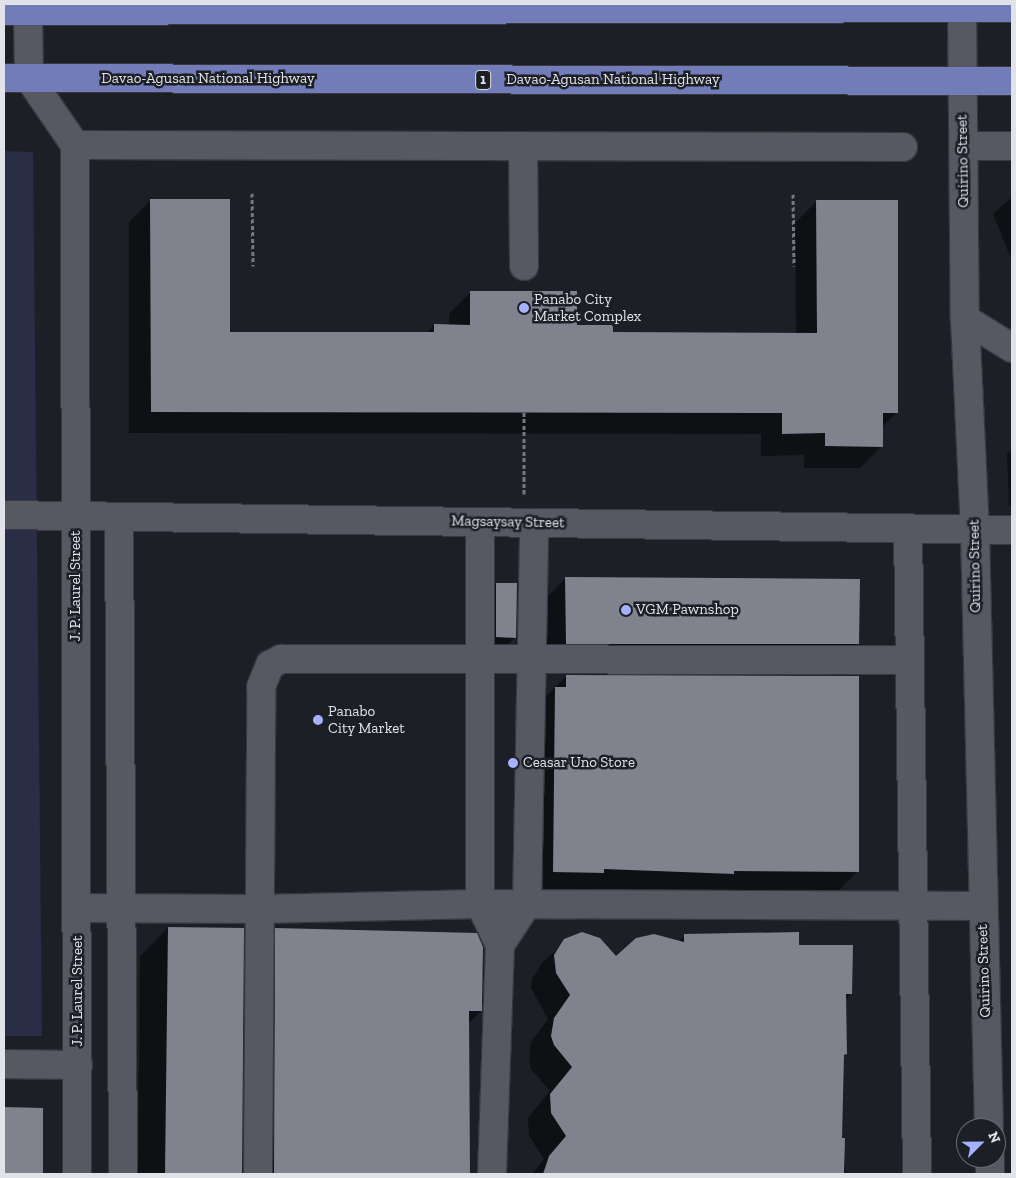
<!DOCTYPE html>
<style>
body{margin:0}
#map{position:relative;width:1016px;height:1178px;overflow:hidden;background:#1d1f27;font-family:"Zilla Slab",serif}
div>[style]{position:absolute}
.green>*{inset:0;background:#292d45}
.shadow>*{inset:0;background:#0007}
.building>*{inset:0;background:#80828d}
.path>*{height:3px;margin-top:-1.5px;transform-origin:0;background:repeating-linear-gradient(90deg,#76787f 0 4px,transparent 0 6.5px)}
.roads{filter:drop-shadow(1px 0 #383940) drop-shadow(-1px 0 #383940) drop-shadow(0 1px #383940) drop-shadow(0 -1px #383940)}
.minor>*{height:28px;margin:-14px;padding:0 14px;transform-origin:14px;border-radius:14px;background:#565862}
.highway>*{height:28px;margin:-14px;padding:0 14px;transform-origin:14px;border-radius:14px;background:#727cb9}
.dots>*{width:14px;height:14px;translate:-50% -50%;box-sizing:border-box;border:2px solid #1d1f27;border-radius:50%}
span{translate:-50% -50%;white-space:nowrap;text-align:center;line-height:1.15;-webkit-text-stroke:5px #1d1f27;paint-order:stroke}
.shield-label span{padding:1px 4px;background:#1d1f27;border:1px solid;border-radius:4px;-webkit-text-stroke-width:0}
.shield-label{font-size:14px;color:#e2e3e9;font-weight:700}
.street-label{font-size:15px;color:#e2e3e9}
.poi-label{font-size:15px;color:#e2e3e9}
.left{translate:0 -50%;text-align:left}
.frame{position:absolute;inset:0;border:5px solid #e2e3e9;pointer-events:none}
.north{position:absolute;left:956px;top:1118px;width:50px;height:50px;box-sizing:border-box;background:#1d1f27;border:1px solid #6c6d75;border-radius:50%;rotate:67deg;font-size:14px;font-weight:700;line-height:20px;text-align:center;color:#e2e3e9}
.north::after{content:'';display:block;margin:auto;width:18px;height:22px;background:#a4b1fc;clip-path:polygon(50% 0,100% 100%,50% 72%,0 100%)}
</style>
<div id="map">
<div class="green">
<i style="clip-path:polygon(4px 151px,33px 152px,42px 1036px,4px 1036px)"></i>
</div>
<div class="shadow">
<i style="clip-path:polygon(1012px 197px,1012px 261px,993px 214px)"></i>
<i style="clip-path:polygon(151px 200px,228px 333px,427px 333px,434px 325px,449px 326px,449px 314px,471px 292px,576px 326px,612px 333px,796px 334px,795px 223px,817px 201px,897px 412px,882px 427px,882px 446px,860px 468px,804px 468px,804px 455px,761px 456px,761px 434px,129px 433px,129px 222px)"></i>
<i style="clip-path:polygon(1012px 449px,1012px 506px,1009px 506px,1007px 454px)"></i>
<i style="clip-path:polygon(566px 578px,858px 644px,830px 672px,538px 671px,538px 606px)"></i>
<i style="clip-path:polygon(496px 584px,515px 637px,500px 652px,481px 652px,481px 599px)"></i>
<i style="clip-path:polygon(566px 676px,858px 871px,833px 896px,529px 897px,542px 701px)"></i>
<i style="clip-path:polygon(168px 928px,243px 929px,241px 1174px,138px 1174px,140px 956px)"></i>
<i style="clip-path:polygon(276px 929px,481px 1011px,468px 1024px,469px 1174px,251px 1174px,253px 952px)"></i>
<i style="clip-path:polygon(573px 935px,591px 935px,616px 958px,678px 942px,685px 935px,798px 946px,851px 993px,845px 1000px,846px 1054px,842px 1058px,841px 1139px,846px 1174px,532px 1174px,544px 1159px,529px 1136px,528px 1118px,550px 1091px,531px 1069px,529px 1060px,531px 1042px,548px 1019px,531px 988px,532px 979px,542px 963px)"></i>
<i style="clip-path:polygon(4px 1109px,41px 1109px,41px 1174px,4px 1174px)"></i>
</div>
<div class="building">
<i style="clip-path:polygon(150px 199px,230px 199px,230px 332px,434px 332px,434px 324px,470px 325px,470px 291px,577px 291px,577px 325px,613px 325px,613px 332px,817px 333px,816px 200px,898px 200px,898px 413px,883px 413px,883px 447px,825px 446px,825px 433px,782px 434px,782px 413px,151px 412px)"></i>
<i style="clip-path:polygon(565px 577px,860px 579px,859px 644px,566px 644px)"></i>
<i style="clip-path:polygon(496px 583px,517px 583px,516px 638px,496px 637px)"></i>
<i style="clip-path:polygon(566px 675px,859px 676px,859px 872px,734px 871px,734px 874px,604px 869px,604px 873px,553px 872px,555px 687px,566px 687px)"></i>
<i style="clip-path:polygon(168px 927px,244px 928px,242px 1174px,165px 1174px)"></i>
<i style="clip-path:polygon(275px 928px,477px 933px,483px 947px,482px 1002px,482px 1011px,469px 1011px,470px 1174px,274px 1174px)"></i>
<i style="clip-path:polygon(582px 932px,600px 938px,616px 956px,636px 938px,654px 934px,684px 942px,684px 934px,799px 932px,799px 945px,853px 945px,852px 994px,846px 994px,847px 1054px,844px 1055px,842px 1138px,845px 1138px,844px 1174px,543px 1174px,549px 1156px,566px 1136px,551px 1113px,550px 1094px,572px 1067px,554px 1045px,551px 1036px,554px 1018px,570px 995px,556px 973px,554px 955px,564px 939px)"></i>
<i style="clip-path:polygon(4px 1107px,43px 1108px,43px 1174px,4px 1174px)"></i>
</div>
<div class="path">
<i style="left:252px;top:193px;width:73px;rotate:89.2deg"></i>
<i style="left:793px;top:194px;width:72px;rotate:89.2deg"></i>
<i style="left:524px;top:412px;width:82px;rotate:90deg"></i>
</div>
<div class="roads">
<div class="minor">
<i style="left:962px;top:4px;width:315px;rotate:89.5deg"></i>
<i style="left:965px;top:319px;width:212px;rotate:87.3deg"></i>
<i style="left:975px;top:531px;width:597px;rotate:88.66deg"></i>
<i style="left:28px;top:11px;width:67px;rotate:89.1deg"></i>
<i style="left:29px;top:78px;width:81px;rotate:55.5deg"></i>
<i style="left:75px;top:145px;width:1029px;rotate:89.89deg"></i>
<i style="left:75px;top:145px;width:828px;rotate:0.14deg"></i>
<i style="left:523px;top:146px;width:120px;rotate:89.5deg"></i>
<i style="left:963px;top:146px;width:49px"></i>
<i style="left:965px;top:319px;width:55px;rotate:31.7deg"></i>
<i style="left:4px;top:515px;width:1008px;rotate:0.85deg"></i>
<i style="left:119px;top:517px;width:657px;rotate:89.65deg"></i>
<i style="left:480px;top:522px;width:382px;rotate:90deg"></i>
<i style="left:480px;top:904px;width:46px;rotate:64deg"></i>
<i style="left:500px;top:945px;width:229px;rotate:92deg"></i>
<i style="left:908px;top:528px;width:646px;rotate:89.2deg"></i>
<i style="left:78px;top:908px;width:184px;rotate:0.3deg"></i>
<i style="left:262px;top:909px;width:218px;rotate:-1.3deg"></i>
<i style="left:480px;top:904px;width:502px;rotate:0.23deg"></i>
<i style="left:500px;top:945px;width:49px;rotate:-56.6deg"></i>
<i style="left:527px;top:904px;width:381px;rotate:-88.9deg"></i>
<i style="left:4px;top:1064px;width:74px;rotate:0.8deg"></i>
<i style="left:990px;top:1158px;width:16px;rotate:90deg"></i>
<i style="left:258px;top:1174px;width:487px;rotate:-89.6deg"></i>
<i style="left:261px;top:687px;width:24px;rotate:-68deg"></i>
<i style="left:270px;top:665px;width:13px;rotate:-29deg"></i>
<i style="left:281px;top:659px;width:627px;rotate:0.09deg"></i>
</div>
<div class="highway">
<i style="left:4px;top:11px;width:1008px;rotate:-0.17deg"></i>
<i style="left:4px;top:78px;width:1008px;rotate:0.17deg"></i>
</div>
</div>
<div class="dots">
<i style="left:524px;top:308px;background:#a4b1fc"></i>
<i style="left:626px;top:610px;background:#a4b1fc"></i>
<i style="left:318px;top:720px;background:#a4b1fc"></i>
<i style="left:513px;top:763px;background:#a4b1fc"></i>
</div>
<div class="shield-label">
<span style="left:483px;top:80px">1</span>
</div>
<div class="street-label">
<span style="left:208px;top:79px">Davao-Agusan National Highway</span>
<span style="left:613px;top:80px">Davao-Agusan National Highway</span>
<span style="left:963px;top:161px;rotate:-91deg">Quirino Street</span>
<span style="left:508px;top:522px;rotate:1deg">Magsaysay Street</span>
<span style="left:975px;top:566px;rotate:-91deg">Quirino Street</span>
<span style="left:76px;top:586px;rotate:-90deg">J. P. Laurel Street</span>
<span style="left:984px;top:971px;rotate:-92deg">Quirino Street</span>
<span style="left:78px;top:991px;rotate:-90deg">J. P. Laurel Street</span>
</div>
<div class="poi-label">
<span class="left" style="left:534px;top:308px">Panabo City<br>Market Complex</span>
<span class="left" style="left:636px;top:610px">VGM Pawnshop</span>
<span class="left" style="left:328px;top:720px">Panabo<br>City Market</span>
<span class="left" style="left:523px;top:763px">Ceasar Uno Store</span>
</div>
<div class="frame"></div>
<div class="north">N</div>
</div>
